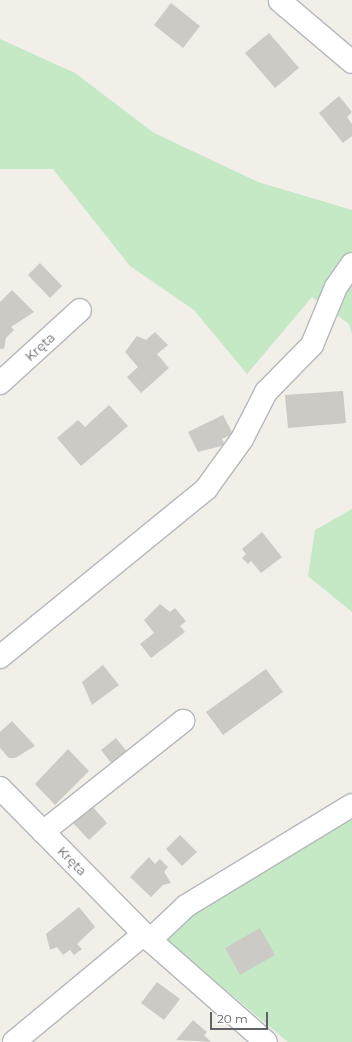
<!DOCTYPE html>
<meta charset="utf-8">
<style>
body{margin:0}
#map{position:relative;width:352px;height:1042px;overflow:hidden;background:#f1efe8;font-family:Montserrat,sans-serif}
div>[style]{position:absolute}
.green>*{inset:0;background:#c5e8c5}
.building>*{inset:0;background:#cccac5}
.roads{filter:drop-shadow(1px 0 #b5b8bc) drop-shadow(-1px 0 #b5b8bc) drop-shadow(0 1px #b5b8bc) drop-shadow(0 -1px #b5b8bc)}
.minor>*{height:22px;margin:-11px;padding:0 11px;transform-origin:11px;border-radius:11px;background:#fff}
span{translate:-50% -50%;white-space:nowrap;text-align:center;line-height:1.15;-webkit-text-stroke:3.5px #fff;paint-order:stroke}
.street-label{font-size:13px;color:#5f6368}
.scale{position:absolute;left:210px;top:1012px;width:58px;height:18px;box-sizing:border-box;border:2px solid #5f6368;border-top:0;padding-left:5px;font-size:12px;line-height:14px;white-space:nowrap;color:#5f6368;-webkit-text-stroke:3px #fff;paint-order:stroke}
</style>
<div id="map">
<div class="green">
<i style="clip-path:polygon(0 39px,75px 73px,154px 133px,258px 182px,352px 210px,352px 334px,349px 324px,312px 297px,247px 374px,194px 310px,130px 266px,53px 169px,0 169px)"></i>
<i style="clip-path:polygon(352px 509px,352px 612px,308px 576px,315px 530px)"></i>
<i style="clip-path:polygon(352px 817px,352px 1042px,288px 1042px,166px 940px,194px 914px)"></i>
</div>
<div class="building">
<i style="clip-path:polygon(171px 3px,200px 26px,183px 48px,154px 25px)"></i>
<i style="clip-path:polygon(269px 33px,299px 68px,275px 88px,245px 53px)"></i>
<i style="clip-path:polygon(339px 96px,352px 112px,347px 117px,352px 124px,352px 136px,343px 143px,319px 113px)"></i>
<i style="clip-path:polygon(40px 263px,62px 286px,50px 298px,28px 275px)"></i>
<i style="clip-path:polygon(12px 290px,34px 312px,11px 327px,14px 330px,6px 338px,4px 349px,0 349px,0 302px)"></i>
<i style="clip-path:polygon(155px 332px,168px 345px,157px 354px,169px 368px,141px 393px,127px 377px,138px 367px,125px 352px,137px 336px,146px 340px)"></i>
<i style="clip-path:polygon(343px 391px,346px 423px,288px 428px,285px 395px)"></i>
<i style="clip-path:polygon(109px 405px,128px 426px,81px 466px,57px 438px,78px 420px,85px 427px)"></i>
<i style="clip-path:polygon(223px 415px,233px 434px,222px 439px,225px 445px,198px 452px,188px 432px)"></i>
<i style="clip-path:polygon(262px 532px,282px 557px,261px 573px,251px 561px,248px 564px,242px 558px,246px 554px,242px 549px)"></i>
<i style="clip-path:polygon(160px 604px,170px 612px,175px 608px,186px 621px,180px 626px,185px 632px,151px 658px,140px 644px,154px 633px,144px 620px)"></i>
<i style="clip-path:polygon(103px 665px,119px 685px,92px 705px,82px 682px)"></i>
<i style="clip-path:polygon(266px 669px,283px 692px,223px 735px,206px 712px)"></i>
<i style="clip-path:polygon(12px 721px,35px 746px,15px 758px,9px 758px,0 748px,0 732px)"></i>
<i style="clip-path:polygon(116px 738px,128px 753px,113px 765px,101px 750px)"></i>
<i style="clip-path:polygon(68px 749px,89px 771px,55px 805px,35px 784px)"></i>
<i style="clip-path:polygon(91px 805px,107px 823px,89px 840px,72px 822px)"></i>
<i style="clip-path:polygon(180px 835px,197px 852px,182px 866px,166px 849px)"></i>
<i style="clip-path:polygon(149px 857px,155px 864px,160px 859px,168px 867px,164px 872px,171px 883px,163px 885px,151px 897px,130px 877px)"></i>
<i style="clip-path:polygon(79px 907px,95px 927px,77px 944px,82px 949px,74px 955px,70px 950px,63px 955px,57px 947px,50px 950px,46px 934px)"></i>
<i style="clip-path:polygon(260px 928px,275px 955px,240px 975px,225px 948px)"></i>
<i style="clip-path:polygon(157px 982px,180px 999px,164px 1020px,141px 1003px)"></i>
<i style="clip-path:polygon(193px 1020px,207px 1032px,204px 1035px,211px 1042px,176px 1040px)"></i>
</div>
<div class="roads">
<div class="minor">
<i style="left:280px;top:1px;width:94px;rotate:40.3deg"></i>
<i style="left:0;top:383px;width:108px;rotate:-42.4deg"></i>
<i style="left:0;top:657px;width:266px;rotate:-39.2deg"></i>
<i style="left:206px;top:489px;width:62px;rotate:-54.2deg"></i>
<i style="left:242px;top:439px;width:53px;rotate:-62.9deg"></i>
<i style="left:266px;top:392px;width:66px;rotate:-45.6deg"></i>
<i style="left:312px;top:345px;width:63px;rotate:-67.5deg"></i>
<i style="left:336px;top:287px;width:28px;rotate:-55deg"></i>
<i style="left:0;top:788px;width:214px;rotate:45.4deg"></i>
<i style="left:150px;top:940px;width:154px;rotate:41.3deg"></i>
<i style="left:43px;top:832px;width:179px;rotate:-38.4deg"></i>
<i style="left:150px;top:940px;width:50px;rotate:-43.4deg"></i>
<i style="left:186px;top:906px;width:194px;rotate:-31.3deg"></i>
<i style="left:14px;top:1042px;width:169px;rotate:-39.7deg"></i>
</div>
</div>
<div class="street-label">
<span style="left:40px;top:347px;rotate:-42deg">Kręta</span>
<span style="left:72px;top:861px;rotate:45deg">Kręta</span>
</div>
<div class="scale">20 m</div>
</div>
